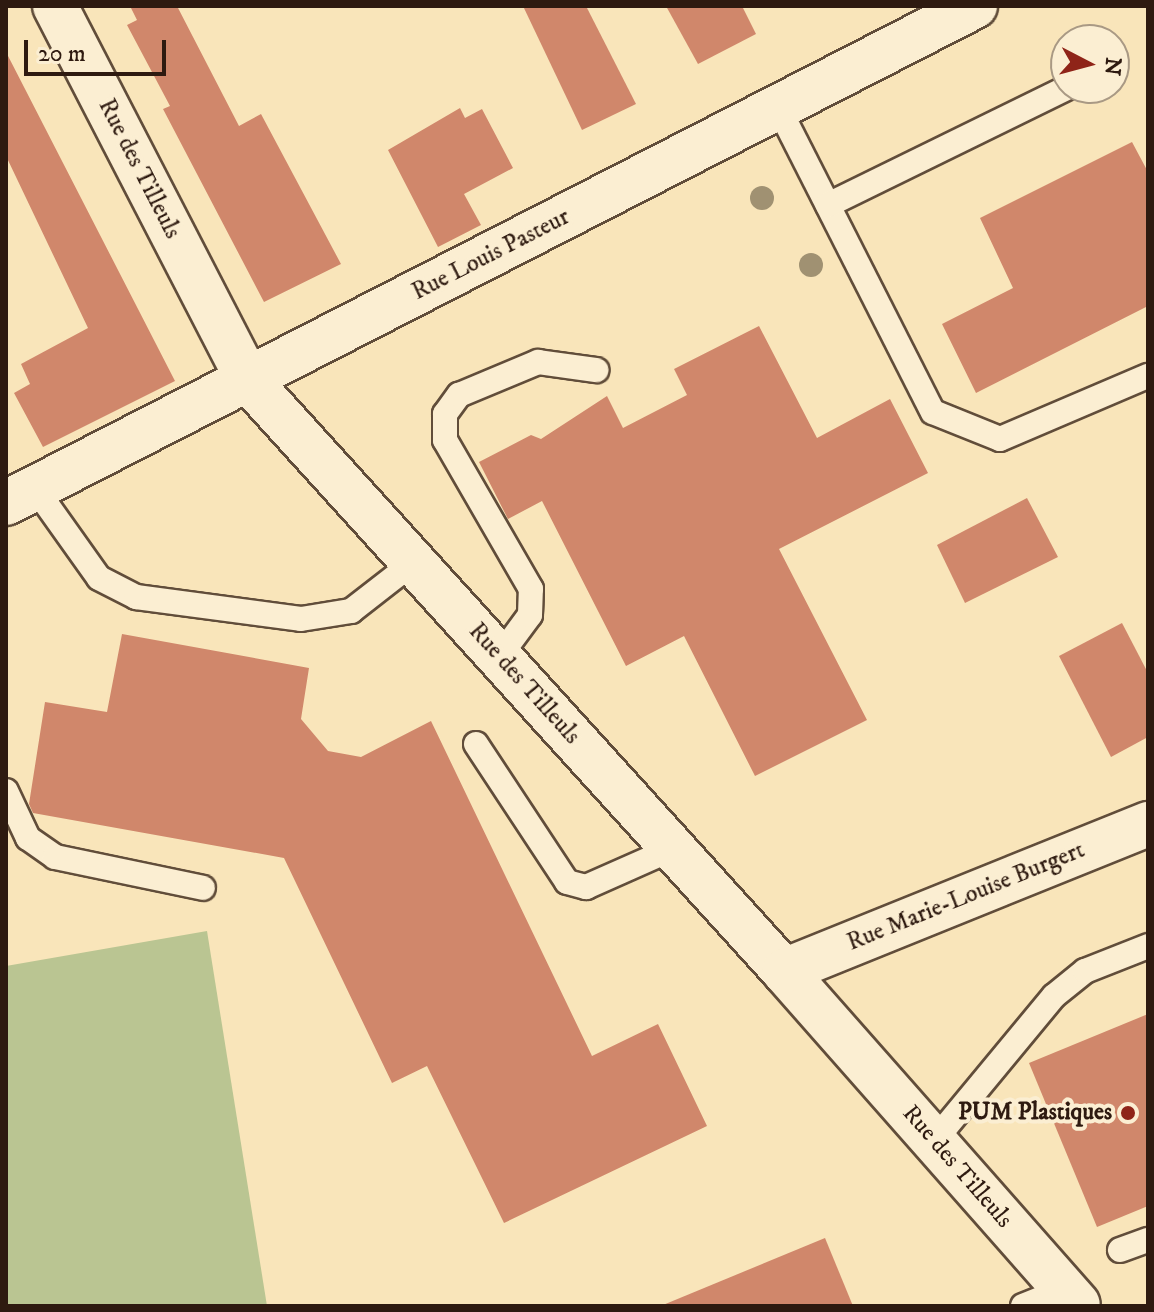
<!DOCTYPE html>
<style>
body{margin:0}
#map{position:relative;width:1154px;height:1312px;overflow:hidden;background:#f9e5ba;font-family:"IM FELL DW Pica",serif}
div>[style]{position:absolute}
.green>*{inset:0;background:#bac592}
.building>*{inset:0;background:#d0876b}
.roads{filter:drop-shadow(2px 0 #614d3a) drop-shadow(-2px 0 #614d3a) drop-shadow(0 2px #614d3a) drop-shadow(0 -2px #614d3a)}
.lane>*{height:24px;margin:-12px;padding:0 12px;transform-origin:12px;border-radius:12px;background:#fbeed2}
.street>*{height:44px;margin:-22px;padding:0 22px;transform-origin:22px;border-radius:22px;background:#fbeed2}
.trees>*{width:24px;height:24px;margin:-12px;border-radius:50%;background:#a09172}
.dots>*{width:22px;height:22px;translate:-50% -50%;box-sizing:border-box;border:4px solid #fbeed2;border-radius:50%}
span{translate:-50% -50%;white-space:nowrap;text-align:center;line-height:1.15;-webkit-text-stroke:8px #fbeed2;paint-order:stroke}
.street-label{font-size:24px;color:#2e1a10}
.poi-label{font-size:24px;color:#2e1a10;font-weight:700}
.right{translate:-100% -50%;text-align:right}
.frame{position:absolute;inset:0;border:8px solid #2e1a10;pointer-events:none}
.north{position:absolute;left:1050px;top:24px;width:80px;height:80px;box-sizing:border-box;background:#fbeed2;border:2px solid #a99984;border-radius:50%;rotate:96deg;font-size:22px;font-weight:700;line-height:32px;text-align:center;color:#2e1a10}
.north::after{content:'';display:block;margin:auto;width:28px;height:36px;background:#8f2418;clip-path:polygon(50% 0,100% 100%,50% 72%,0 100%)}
.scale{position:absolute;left:24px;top:40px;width:142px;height:36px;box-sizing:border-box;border:4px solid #2e1a10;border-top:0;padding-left:10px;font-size:24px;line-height:28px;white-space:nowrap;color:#2e1a10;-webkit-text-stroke:6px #fbeed2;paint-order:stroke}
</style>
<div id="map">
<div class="green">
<i style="clip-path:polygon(207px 931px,267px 1306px,6px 1306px,6px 966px)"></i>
</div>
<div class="building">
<i style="clip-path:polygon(130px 6px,177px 6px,239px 126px,261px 114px,341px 264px,264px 302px,163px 109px,170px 106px,127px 25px,137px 20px)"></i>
<i style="clip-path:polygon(523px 6px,586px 6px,636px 104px,582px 130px)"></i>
<i style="clip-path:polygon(666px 6px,742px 6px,756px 34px,698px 64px)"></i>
<i style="clip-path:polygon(6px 52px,175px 381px,43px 447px,14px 393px,30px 384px,21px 364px,88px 328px,6px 156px)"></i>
<i style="clip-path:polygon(460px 108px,465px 118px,482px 109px,513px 168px,464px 194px,481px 225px,438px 247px,388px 150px)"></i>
<i style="clip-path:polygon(1132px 142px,1148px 172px,1148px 306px,976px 393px,942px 324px,1013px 288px,980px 218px)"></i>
<i style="clip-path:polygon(759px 326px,817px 438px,890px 399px,928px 473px,779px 549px,867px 720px,755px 776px,684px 636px,626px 666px,542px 501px,508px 519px,479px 462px,531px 435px,541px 439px,607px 396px,623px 428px,687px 395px,674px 369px)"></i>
<i style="clip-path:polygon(1027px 498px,1058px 557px,965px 603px,937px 545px)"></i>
<i style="clip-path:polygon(1122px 623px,1148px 673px,1148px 737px,1111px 757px,1059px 656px)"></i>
<i style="clip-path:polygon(122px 634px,309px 668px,301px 719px,328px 751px,361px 757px,431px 721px,592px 1056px,658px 1024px,707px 1126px,504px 1223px,427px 1066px,392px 1083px,284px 858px,33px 813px,29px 804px,45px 702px,107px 712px)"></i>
<i style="clip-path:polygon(1148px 1014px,1148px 1206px,1097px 1227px,1029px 1063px)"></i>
<i style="clip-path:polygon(825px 1238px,853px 1306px,664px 1306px,663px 1305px)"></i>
</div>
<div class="roads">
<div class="lane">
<i style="left:778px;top:107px;width:342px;rotate:63.1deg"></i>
<i style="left:933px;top:412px;width:72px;rotate:21.9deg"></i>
<i style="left:1000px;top:439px;width:161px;rotate:-23.1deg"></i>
<i style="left:828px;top:205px;width:264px;rotate:-26.1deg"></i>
<i style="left:35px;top:488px;width:110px;rotate:54.6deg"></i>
<i style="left:99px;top:578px;width:42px;rotate:27.2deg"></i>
<i style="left:136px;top:597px;width:166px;rotate:7.6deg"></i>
<i style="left:301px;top:619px;width:51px;rotate:-9.1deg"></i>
<i style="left:351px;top:611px;width:80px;rotate:-37.9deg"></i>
<i style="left:499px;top:657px;width:52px;rotate:-53.6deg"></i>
<i style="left:530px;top:615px;width:26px;rotate:-88deg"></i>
<i style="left:531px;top:589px;width:172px;rotate:-120deg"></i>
<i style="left:445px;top:440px;width:26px;rotate:-90deg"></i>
<i style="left:445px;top:414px;width:24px;rotate:-54deg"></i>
<i style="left:459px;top:395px;width:86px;rotate:-22.7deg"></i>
<i style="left:538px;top:362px;width:59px;rotate:7.9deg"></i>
<i style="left:476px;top:744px;width:165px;rotate:56.6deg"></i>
<i style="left:567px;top:882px;width:20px;rotate:15deg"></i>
<i style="left:586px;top:887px;width:96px;rotate:-23.9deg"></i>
<i style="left:6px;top:791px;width:52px;rotate:64.9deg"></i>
<i style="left:28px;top:838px;width:33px;rotate:35deg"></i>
<i style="left:55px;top:857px;width:151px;rotate:11.8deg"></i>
<i style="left:934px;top:1141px;width:188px;rotate:-50.4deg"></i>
<i style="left:1054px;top:996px;width:40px;rotate:-39deg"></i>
<i style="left:1085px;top:971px;width:68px;rotate:-21.6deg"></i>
<i style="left:1120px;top:1250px;width:30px;rotate:-20deg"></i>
<i style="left:1023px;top:1306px;width:45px;rotate:-22deg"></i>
</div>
<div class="street">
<i style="left:55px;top:6px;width:421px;rotate:62.7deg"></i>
<i style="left:248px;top:380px;width:798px;rotate:47.79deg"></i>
<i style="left:784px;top:971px;width:444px;rotate:48.6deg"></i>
<i style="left:6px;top:503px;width:1089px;rotate:-27.15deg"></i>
<i style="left:784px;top:971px;width:393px;rotate:-22deg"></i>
</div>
</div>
<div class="trees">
<i style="left:762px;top:198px"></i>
<i style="left:811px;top:265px"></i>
</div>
<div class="dots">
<i style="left:1128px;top:1113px;background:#8f2418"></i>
</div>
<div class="street-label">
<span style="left:139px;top:169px;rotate:63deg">Rue des Tilleuls</span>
<span style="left:491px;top:255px;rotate:-27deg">Rue Louis Pasteur</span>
<span style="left:524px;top:684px;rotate:48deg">Rue des Tilleuls</span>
<span style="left:966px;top:897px;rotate:-22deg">Rue Marie-Louise Burgert</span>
<span style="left:957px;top:1167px;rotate:49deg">Rue des Tilleuls</span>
</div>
<div class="poi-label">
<span class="right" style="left:1112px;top:1113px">PUM Plastiques</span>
</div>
<div class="frame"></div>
<div class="north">N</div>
<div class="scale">20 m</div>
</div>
